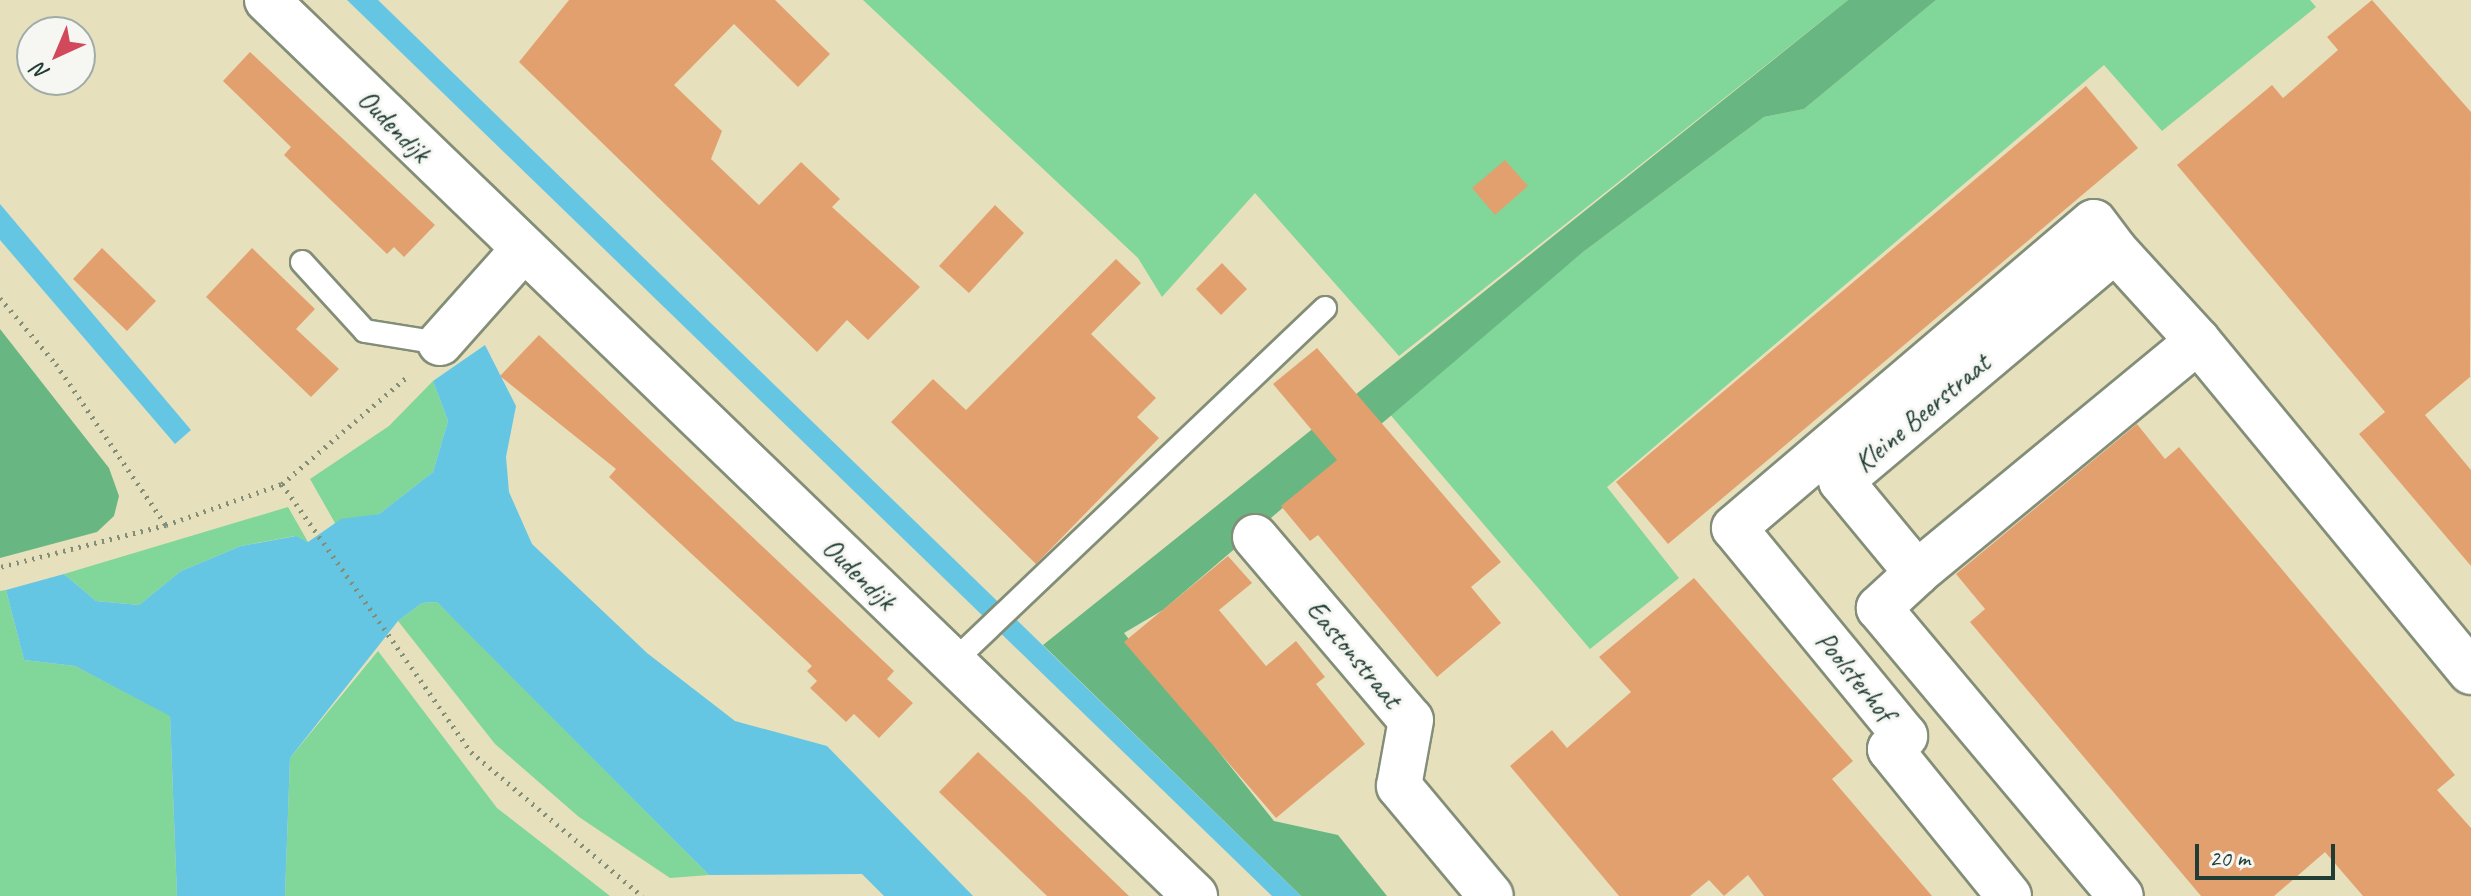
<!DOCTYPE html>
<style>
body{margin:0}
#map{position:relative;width:2471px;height:896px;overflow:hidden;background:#e7e0bd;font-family:Caveat,sans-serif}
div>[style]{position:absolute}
.green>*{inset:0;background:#81d69a}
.forest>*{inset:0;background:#68b782}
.water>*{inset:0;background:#65c6e3}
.building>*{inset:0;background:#e3a06f}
.path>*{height:5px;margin-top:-2.5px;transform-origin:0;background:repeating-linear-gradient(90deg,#838e78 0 2px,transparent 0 8px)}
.roads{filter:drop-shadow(2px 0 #838e78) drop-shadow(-2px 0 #838e78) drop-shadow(0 2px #838e78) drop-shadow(0 -2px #838e78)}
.lane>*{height:22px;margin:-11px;padding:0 11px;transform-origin:11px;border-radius:11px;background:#fff}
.street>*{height:44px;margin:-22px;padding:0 22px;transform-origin:22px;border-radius:22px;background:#fff}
span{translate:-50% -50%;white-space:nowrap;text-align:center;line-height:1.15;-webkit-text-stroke:6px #f6f6f2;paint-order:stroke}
.street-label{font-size:28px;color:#1f3d34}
.north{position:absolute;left:16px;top:16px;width:80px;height:80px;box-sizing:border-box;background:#f6f6f2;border:2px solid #a0aca6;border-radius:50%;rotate:224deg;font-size:22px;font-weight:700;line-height:32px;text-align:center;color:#1f3d34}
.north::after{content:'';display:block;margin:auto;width:28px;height:36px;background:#d1495b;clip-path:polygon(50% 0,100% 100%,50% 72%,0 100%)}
.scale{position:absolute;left:2195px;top:844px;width:140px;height:36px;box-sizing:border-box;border:4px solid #1f3d34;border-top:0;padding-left:10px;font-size:24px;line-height:28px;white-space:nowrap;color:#1f3d34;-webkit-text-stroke:6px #f6f6f2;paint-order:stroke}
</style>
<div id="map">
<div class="green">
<i style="clip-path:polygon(863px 0,1848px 0,1399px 356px,1255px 193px,1162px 297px,1138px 258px)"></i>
<i style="clip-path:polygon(1936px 0,2310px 0,2316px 7px,2162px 131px,2104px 65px,1607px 487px,1679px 578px,1590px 649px,1388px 412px,1583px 252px,1764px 117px,1804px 109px)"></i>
<i style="clip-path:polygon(433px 381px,448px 421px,433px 472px,379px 514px,335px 523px,310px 479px,389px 426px)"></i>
<i style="clip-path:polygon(288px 507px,308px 542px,295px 536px,241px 546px,181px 571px,139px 605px,96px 601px,64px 574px)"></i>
<i style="clip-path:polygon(6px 590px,24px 660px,75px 666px,170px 715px,177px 896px,0 896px,0 591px)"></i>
<i style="clip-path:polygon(437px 602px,464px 628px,709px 875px,670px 878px,579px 817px,495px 744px,398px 621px,422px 603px)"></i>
<i style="clip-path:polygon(378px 651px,497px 808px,610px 896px,285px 896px,290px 758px)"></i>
</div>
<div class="forest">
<i style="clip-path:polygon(1848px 0,1936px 0,1804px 109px,1764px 117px,1583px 252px,1163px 610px,1124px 633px,1274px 821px,1338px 835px,1387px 896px,1301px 896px,1043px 645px)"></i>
<i style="clip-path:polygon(0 329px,109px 468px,119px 496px,114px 516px,97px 532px,0 558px)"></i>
</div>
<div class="water">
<i style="clip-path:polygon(347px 0,378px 0,1301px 896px,1272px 896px)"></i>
<i style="clip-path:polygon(0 204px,191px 430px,175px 444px,0 240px)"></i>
<i style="clip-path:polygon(485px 345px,516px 406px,506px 457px,509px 492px,532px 544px,647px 653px,735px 721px,827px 746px,973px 896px,884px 896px,862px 874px,709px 875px,437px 602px,422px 603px,398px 621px,290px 758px,285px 896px,177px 896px,170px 716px,75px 666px,24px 660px,6px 590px,64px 574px,96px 601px,139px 605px,181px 571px,241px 546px,296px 536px,308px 542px,341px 519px,379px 514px,433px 472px,448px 421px,433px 381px)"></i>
</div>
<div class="building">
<i style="clip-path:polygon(569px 0,775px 0,830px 54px,798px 87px,734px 24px,674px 85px,722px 131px,711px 159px,759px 205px,801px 162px,840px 199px,832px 207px,920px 287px,868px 340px,847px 320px,817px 352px,519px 62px)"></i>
<i style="clip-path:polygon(2372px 0,2471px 112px,2470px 377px,2425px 415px,2471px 470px,2471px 566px,2359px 434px,2385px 412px,2177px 165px,2272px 85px,2283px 98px,2338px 50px,2327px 37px)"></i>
<i style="clip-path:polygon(250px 52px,435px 225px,404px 257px,394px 247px,387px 254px,284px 155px,291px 147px,223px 81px)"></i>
<i style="clip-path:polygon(2086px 86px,2138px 148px,1668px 544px,1616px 482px)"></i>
<i style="clip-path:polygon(1505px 160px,1528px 186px,1495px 215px,1472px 188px)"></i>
<i style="clip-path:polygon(995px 205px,1024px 233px,969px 293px,939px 266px)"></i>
<i style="clip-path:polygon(102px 248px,156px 301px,127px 331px,73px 279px)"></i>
<i style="clip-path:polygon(252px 248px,315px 309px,296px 329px,339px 369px,311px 397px,206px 297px)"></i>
<i style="clip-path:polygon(1116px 259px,1141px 283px,1091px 334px,1156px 398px,1137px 417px,1159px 438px,1036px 564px,891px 422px,933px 379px,966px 410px)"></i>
<i style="clip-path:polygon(1222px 263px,1247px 289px,1221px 315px,1196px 289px)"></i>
<i style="clip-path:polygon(539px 335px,894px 671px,887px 679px,913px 703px,879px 738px,854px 714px,846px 722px,810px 688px,817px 681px,807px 671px,812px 666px,609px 477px,616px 469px,500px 376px)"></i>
<i style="clip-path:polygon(1317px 348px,1501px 562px,1471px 587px,1501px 623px,1437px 677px,1318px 535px,1310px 541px,1281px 506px,1337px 460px,1273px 384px)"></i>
<i style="clip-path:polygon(2137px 424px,2165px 459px,2179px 447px,2455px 775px,2437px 790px,2471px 828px,2471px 896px,2363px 896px,2325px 852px,2274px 896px,2201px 896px,1970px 622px,1985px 609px,1956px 574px)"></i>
<i style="clip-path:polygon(1228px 556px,1252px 583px,1219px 610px,1266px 666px,1296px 641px,1325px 677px,1316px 684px,1365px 744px,1276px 818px,1124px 642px)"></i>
<i style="clip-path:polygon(1694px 578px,1853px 761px,1832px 779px,1932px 896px,1764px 896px,1748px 875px,1724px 896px,1709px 880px,1690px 896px,1619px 896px,1510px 766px,1552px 730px,1567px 748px,1631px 692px,1599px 657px)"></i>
<i style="clip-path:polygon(978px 752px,1026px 797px,1129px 896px,1047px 896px,939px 792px)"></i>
</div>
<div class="path">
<i style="left:0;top:298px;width:87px;rotate:49.7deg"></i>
<i style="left:56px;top:364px;width:195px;rotate:55.7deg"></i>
<i style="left:166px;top:525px;width:171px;rotate:165.8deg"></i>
<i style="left:282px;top:484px;width:328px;rotate:54.8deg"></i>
<i style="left:471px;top:752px;width:224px;rotate:40.1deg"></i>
<i style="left:166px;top:525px;width:123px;rotate:-19.5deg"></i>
<i style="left:282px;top:484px;width:167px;rotate:-40.6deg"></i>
</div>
<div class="roads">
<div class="lane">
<i style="left:302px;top:262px;width:93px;rotate:47.6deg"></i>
<i style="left:365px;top:331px;width:76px;rotate:9.1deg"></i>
<i style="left:952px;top:663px;width:515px;rotate:-43.58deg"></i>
</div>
<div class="street">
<i style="left:267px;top:0;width:1290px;rotate:43.99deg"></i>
<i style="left:2198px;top:341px;width:364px;rotate:140.5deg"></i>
<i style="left:1917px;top:573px;width:119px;rotate:-129.6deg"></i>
<i style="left:1841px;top:481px;width:358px;rotate:-40.1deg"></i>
<i style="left:2115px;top:250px;width:123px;rotate:47.6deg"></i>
<i style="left:2198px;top:341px;width:429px;rotate:50.5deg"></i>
<i style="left:440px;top:343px;width:122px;rotate:-48.3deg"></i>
<i style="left:1255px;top:537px;width:240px;rotate:49.6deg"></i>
<i style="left:1411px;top:720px;width:67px;rotate:100.3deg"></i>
<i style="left:1399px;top:786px;width:143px;rotate:50.1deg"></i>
<i style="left:1917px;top:573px;width:52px;rotate:137.4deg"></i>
<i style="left:1879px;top:608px;width:376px;rotate:50deg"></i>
<i style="left:2009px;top:896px;width:189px;rotate:-129deg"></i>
<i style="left:1890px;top:749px;width:20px;rotate:-41deg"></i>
<i style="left:1905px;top:736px;width:269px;rotate:-129.4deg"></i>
<i style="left:1734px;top:528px;width:472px;rotate:-40.4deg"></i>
<i style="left:2094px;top:222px;width:35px;rotate:53deg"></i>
</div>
</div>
<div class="street-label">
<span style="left:394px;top:126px;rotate:45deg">Oudendijk</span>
<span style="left:1922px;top:413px;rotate:-40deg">Kleine Beerstraat</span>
<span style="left:859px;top:574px;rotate:44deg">Oudendijk</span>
<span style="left:1354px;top:654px;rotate:50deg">Eastonstraat</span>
<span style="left:1855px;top:676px;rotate:51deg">Poolsterhof</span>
</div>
<div class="north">N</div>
<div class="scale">20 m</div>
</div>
